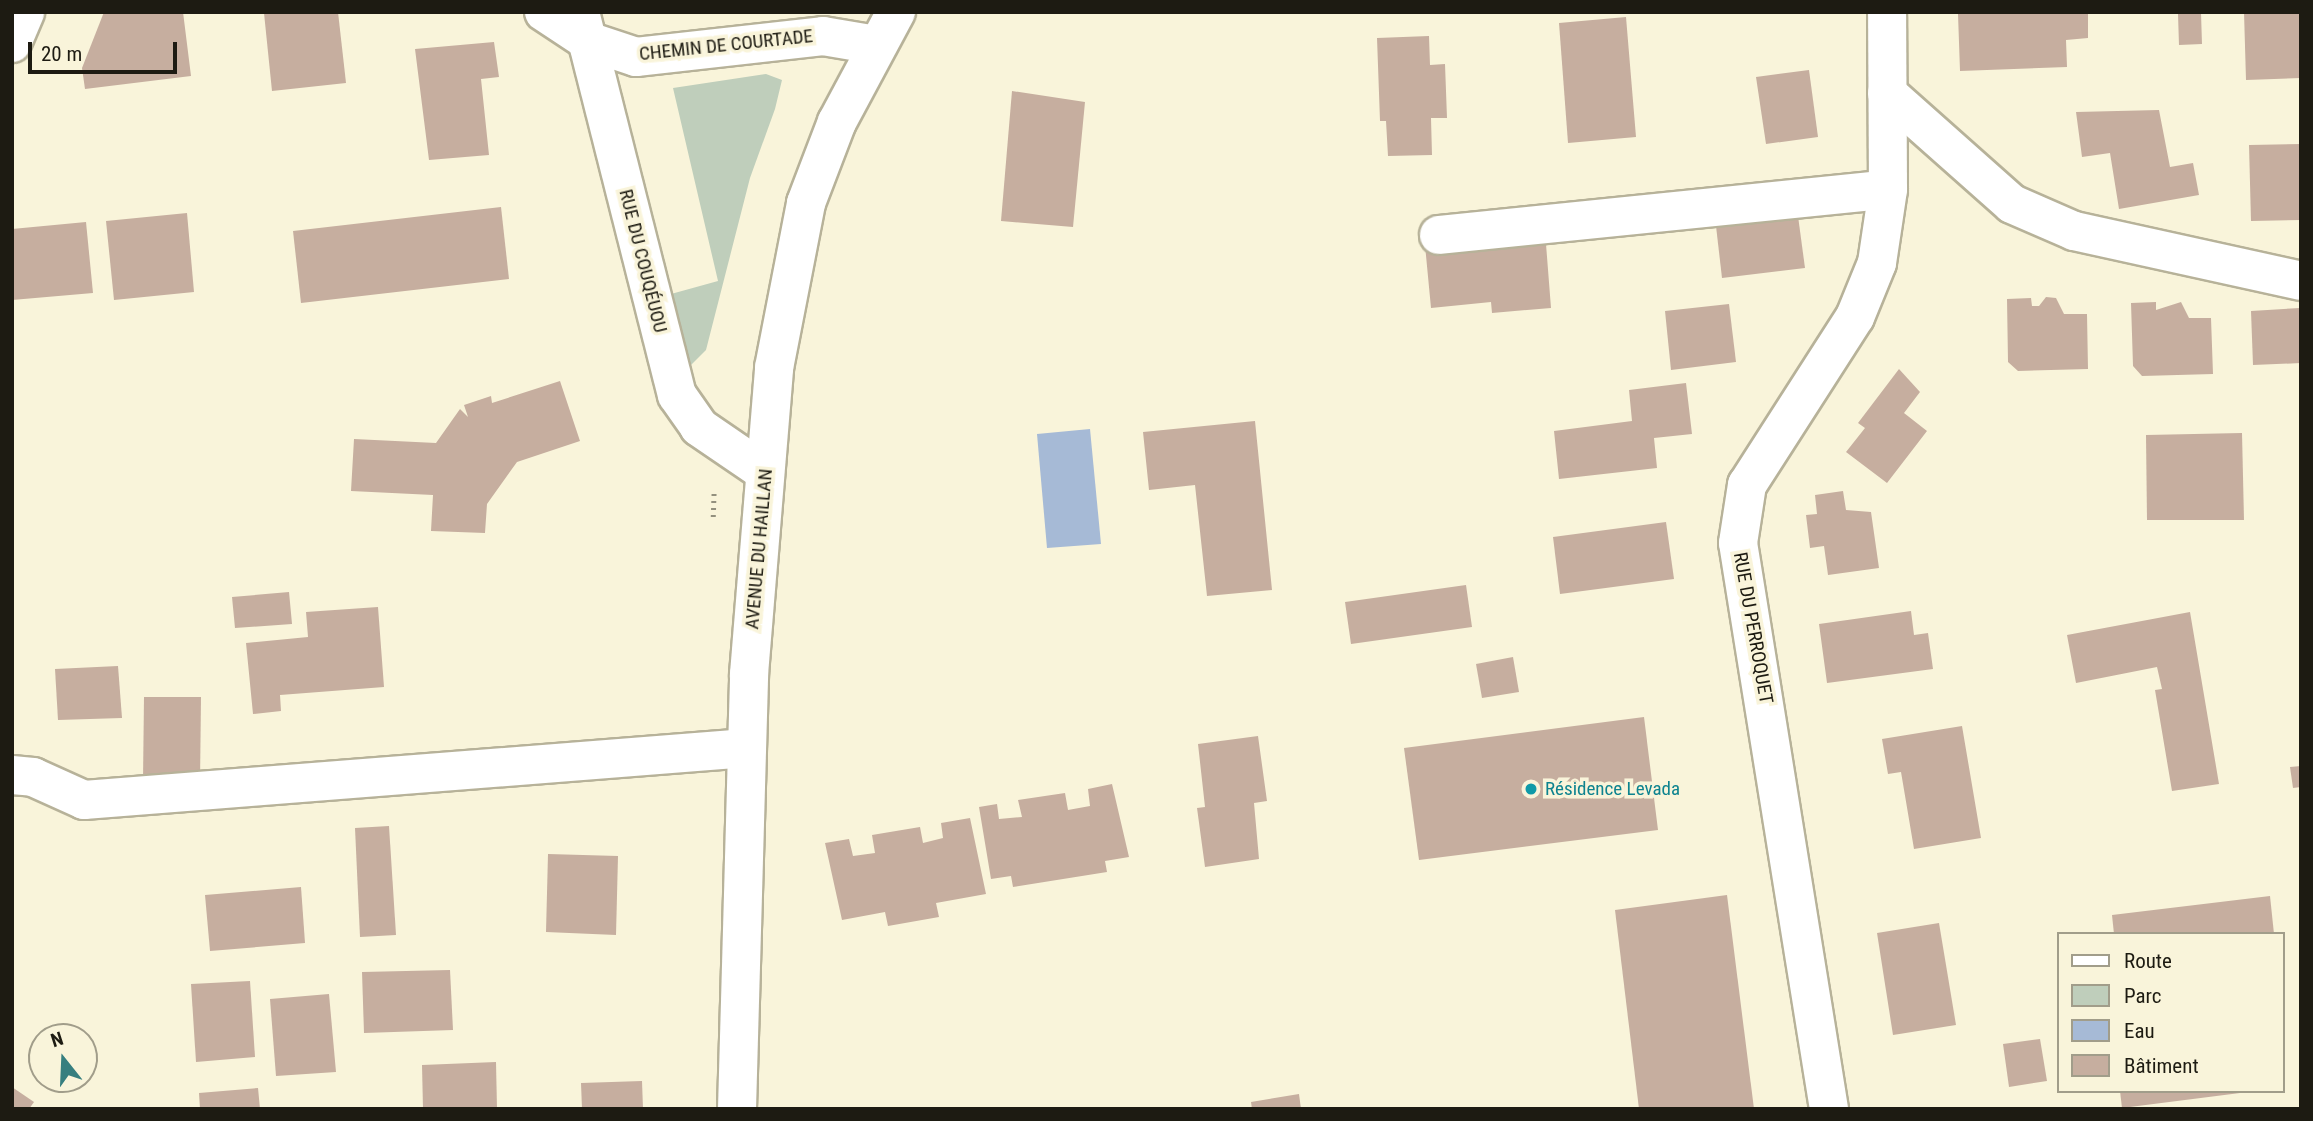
<!DOCTYPE html>
<meta charset="utf-8">
<style>
body{margin:0}
#map{position:relative;width:2313px;height:1121px;overflow:hidden;background:#f9f4da;font-family:"Roboto Condensed",sans-serif}
div>[style]{position:absolute}
.green>*{inset:0;background:#bfcebb}
.water>*{inset:0;background:#a6bad6}
.building>*{inset:0;background:#c6ae9f}
.path>*{height:4.5px;margin-top:-2.25px;transform-origin:0;background:repeating-linear-gradient(90deg,#93907e 0 2px,transparent 0 7px)}
.roads{filter:drop-shadow(2px 0 #b7b299) drop-shadow(-2px 0 #b7b299) drop-shadow(0 2px #b7b299) drop-shadow(0 -2px #b7b299)}
.minor>*{height:38px;margin:-19px;padding:0 19px;transform-origin:19px;border-radius:19px;background:#fff}
.dots>*{width:19px;height:19px;translate:-50% -50%;box-sizing:border-box;border:4px solid #f9f4da;border-radius:50%}
span{translate:-50% -50%;white-space:nowrap;text-align:center;line-height:1.15;-webkit-text-stroke:7px #f9f4da;paint-order:stroke}
.street-label{font-size:19px;color:#1d1b12}
.culture-label{font-size:19px;color:#0d838f}
.left{translate:0 -50%;text-align:left}
.frame{position:absolute;inset:0;border:14px solid #1d1b12;pointer-events:none}
.legend{position:absolute;left:2057px;top:932px;width:228px;height:161px;box-sizing:border-box;background:#f9f4da;border:2px solid #a19d8a;margin:0;padding:9px 12px;list-style:none;font-size:21px;color:#1d1b12}
.legend li{display:flex;align-items:center;gap:14px;height:35px}
.legend b{width:35px;border:2px solid #a19d8a}
.north{position:absolute;left:28px;top:1023px;width:70px;height:70px;box-sizing:border-box;background:#f9f4da;border:2px solid #a19d8a;border-radius:50%;rotate:342deg;font-size:19px;font-weight:700;line-height:28px;text-align:center;color:#1d1b12}
.north::after{content:'';display:block;margin:auto;width:24px;height:32px;background:#377f7f;clip-path:polygon(50% 0,100% 100%,50% 72%,0 100%)}
.scale{position:absolute;left:28px;top:42px;width:149px;height:32px;box-sizing:border-box;border:4px solid #1d1b12;border-top:0;padding-left:9px;font-size:21px;line-height:24px;white-space:nowrap;color:#1d1b12;-webkit-text-stroke:5px #f9f4da;paint-order:stroke}
</style>
<div id="map">
<div class="green">
<i style="clip-path:polygon(766px 74px,782px 80px,775px 109px,750px 178px,706px 350px,690px 366px,671px 294px,718px 281px,673px 88px)"></i>
</div>
<div class="water">
<i style="clip-path:polygon(1090px 429px,1101px 544px,1047px 548px,1037px 434px)"></i>
</div>
<div class="building">
<i style="clip-path:polygon(104px 12px,183px 12px,191px 76px,85px 89px,82px 68px)"></i>
<i style="clip-path:polygon(338px 12px,346px 83px,272px 91px,264px 13px)"></i>
<i style="clip-path:polygon(2020px 12px,2088px 12px,2088px 38px,2066px 40px,2067px 67px,1960px 71px,1958px 14px)"></i>
<i style="clip-path:polygon(2244px 12px,2301px 12px,2301px 78px,2246px 80px)"></i>
<i style="clip-path:polygon(2201px 13px,2202px 44px,2179px 45px,2178px 14px)"></i>
<i style="clip-path:polygon(1626px 17px,1636px 137px,1568px 143px,1559px 23px)"></i>
<i style="clip-path:polygon(1429px 36px,1430px 65px,1445px 64px,1447px 118px,1431px 118px,1432px 155px,1388px 156px,1386px 121px,1380px 121px,1377px 38px)"></i>
<i style="clip-path:polygon(494px 42px,499px 77px,481px 79px,489px 155px,429px 160px,415px 49px)"></i>
<i style="clip-path:polygon(1809px 70px,1818px 137px,1766px 144px,1756px 77px)"></i>
<i style="clip-path:polygon(1012px 91px,1085px 102px,1073px 227px,1001px 221px)"></i>
<i style="clip-path:polygon(2159px 110px,2170px 167px,2193px 163px,2199px 195px,2119px 209px,2110px 153px,2082px 157px,2076px 112px)"></i>
<i style="clip-path:polygon(2301px 144px,2301px 220px,2251px 221px,2249px 145px)"></i>
<i style="clip-path:polygon(501px 207px,509px 279px,301px 303px,293px 231px)"></i>
<i style="clip-path:polygon(187px 213px,194px 292px,114px 300px,106px 221px)"></i>
<i style="clip-path:polygon(1798px 216px,1805px 268px,1722px 278px,1716px 226px)"></i>
<i style="clip-path:polygon(86px 222px,93px 293px,12px 300px,12px 229px)"></i>
<i style="clip-path:polygon(1546px 244px,1551px 308px,1492px 313px,1491px 302px,1431px 308px,1425px 245px,1485px 249px)"></i>
<i style="clip-path:polygon(2046px 297px,2056px 298px,2064px 314px,2087px 314px,2088px 369px,2018px 371px,2008px 362px,2007px 299px,2031px 298px,2032px 306px,2039px 306px)"></i>
<i style="clip-path:polygon(2156px 302px,2156px 310px,2181px 302px,2189px 318px,2211px 318px,2213px 374px,2142px 376px,2133px 366px,2131px 303px)"></i>
<i style="clip-path:polygon(1729px 304px,1736px 362px,1671px 370px,1665px 311px)"></i>
<i style="clip-path:polygon(2300px 308px,2301px 363px,2253px 365px,2251px 311px)"></i>
<i style="clip-path:polygon(1899px 369px,1920px 392px,1904px 413px,1927px 431px,1887px 483px,1846px 452px,1865px 428px,1858px 423px)"></i>
<i style="clip-path:polygon(560px 381px,580px 441px,517px 462px,487px 504px,485px 533px,431px 531px,433px 495px,351px 491px,354px 439px,436px 443px,460px 409px,468px 417px,464px 405px,491px 396px,492px 403px)"></i>
<i style="clip-path:polygon(1686px 383px,1692px 434px,1654px 438px,1657px 468px,1559px 479px,1554px 431px,1632px 421px,1629px 390px)"></i>
<i style="clip-path:polygon(1255px 421px,1272px 590px,1207px 596px,1195px 485px,1149px 490px,1143px 432px)"></i>
<i style="clip-path:polygon(2242px 433px,2244px 520px,2147px 520px,2146px 435px)"></i>
<i style="clip-path:polygon(1843px 491px,1846px 510px,1871px 512px,1879px 568px,1828px 575px,1824px 546px,1810px 548px,1806px 515px,1817px 514px,1815px 495px)"></i>
<i style="clip-path:polygon(1666px 522px,1674px 579px,1560px 594px,1553px 537px)"></i>
<i style="clip-path:polygon(1466px 585px,1472px 627px,1351px 644px,1345px 602px)"></i>
<i style="clip-path:polygon(289px 592px,292px 624px,235px 628px,232px 597px)"></i>
<i style="clip-path:polygon(378px 607px,384px 687px,280px 695px,281px 711px,253px 714px,246px 643px,308px 637px,306px 612px)"></i>
<i style="clip-path:polygon(1911px 611px,1914px 635px,1928px 633px,1933px 669px,1827px 683px,1819px 624px)"></i>
<i style="clip-path:polygon(2190px 612px,2219px 784px,2172px 791px,2155px 690px,2162px 689px,2157px 667px,2076px 683px,2067px 635px)"></i>
<i style="clip-path:polygon(1513px 657px,1519px 692px,1482px 698px,1476px 664px)"></i>
<i style="clip-path:polygon(118px 666px,122px 718px,58px 720px,55px 669px)"></i>
<i style="clip-path:polygon(144px 697px,201px 697px,200px 783px,143px 781px)"></i>
<i style="clip-path:polygon(1644px 717px,1658px 830px,1419px 860px,1404px 748px)"></i>
<i style="clip-path:polygon(1962px 726px,1981px 838px,1914px 849px,1901px 772px,1888px 774px,1882px 739px)"></i>
<i style="clip-path:polygon(1258px 736px,1267px 801px,1254px 803px,1259px 859px,1205px 867px,1197px 808px,1205px 807px,1198px 744px)"></i>
<i style="clip-path:polygon(2301px 766px,2301px 787px,2293px 788px,2290px 767px)"></i>
<i style="clip-path:polygon(1112px 784px,1129px 857px,1105px 861px,1107px 872px,1013px 887px,1011px 876px,991px 879px,979px 807px,997px 804px,999px 819px,1022px 817px,1018px 800px,1065px 793px,1068px 810px,1090px 806px,1088px 789px)"></i>
<i style="clip-path:polygon(970px 818px,986px 894px,936px 903px,939px 917px,888px 926px,885px 912px,842px 920px,825px 843px,849px 839px,853px 856px,875px 853px,872px 835px,920px 827px,923px 843px,943px 838px,941px 823px)"></i>
<i style="clip-path:polygon(389px 826px,396px 935px,360px 937px,355px 828px)"></i>
<i style="clip-path:polygon(548px 854px,618px 856px,616px 935px,546px 932px)"></i>
<i style="clip-path:polygon(301px 887px,305px 943px,210px 951px,205px 895px)"></i>
<i style="clip-path:polygon(1727px 895px,1754px 1109px,1639px 1109px,1615px 910px)"></i>
<i style="clip-path:polygon(2270px 896px,2274px 934px,2114px 934px,2112px 915px)"></i>
<i style="clip-path:polygon(1939px 923px,1956px 1025px,1893px 1035px,1877px 933px)"></i>
<i style="clip-path:polygon(450px 970px,453px 1030px,364px 1033px,362px 972px)"></i>
<i style="clip-path:polygon(250px 981px,255px 1057px,196px 1062px,191px 984px)"></i>
<i style="clip-path:polygon(329px 994px,336px 1072px,276px 1076px,270px 999px)"></i>
<i style="clip-path:polygon(2040px 1039px,2047px 1081px,2009px 1087px,2003px 1044px)"></i>
<i style="clip-path:polygon(496px 1062px,497px 1109px,423px 1109px,422px 1065px)"></i>
<i style="clip-path:polygon(642px 1081px,643px 1109px,582px 1109px,581px 1083px)"></i>
<i style="clip-path:polygon(12px 1087px,34px 1102px,29px 1109px,12px 1109px)"></i>
<i style="clip-path:polygon(258px 1088px,260px 1109px,200px 1109px,199px 1093px)"></i>
<i style="clip-path:polygon(2120px 1091px,2240px 1091px,2240px 1093px,2122px 1108px)"></i>
<i style="clip-path:polygon(1299px 1094px,1301px 1109px,1252px 1109px,1251px 1102px)"></i>
</div>
<div class="path">
<i style="left:713px;top:517px;width:26px;rotate:-88deg"></i>
</div>
<div class="roads">
<div class="minor">
<i style="left:544px;top:12px;width:53px;rotate:33.4deg"></i>
<i style="left:588px;top:41px;width:51px;rotate:18.4deg"></i>
<i style="left:636px;top:57px;width:188px;rotate:-6.4deg"></i>
<i style="left:823px;top:36px;width:54px;rotate:9.6deg"></i>
<i style="left:580px;top:12px;width:395px;rotate:75.8deg"></i>
<i style="left:677px;top:395px;width:39px;rotate:55deg"></i>
<i style="left:699px;top:427px;width:80px;rotate:34.3deg"></i>
<i style="left:12px;top:43px;width:34px;rotate:-67deg"></i>
<i style="left:1887px;top:93px;width:167px;rotate:41.6deg"></i>
<i style="left:2012px;top:204px;width:68px;rotate:23.5deg"></i>
<i style="left:2074px;top:231px;width:232px;rotate:12.4deg"></i>
<i style="left:1439px;top:235px;width:451px;rotate:-5.8deg"></i>
<i style="left:12px;top:775px;width:21px;rotate:5deg"></i>
<i style="left:33px;top:777px;width:56px;rotate:24.3deg"></i>
<i style="left:84px;top:800px;width:665px;rotate:-4.48deg"></i>
<i style="left:737px;top:1109px;width:435px;rotate:-88.4deg"></i>
<i style="left:749px;top:674px;width:307px;rotate:-85.3deg"></i>
<i style="left:774px;top:368px;width:168px;rotate:-79deg"></i>
<i style="left:806px;top:203px;width:87px;rotate:-69.1deg"></i>
<i style="left:837px;top:122px;width:125px;rotate:-61.8deg"></i>
<i style="left:1829px;top:1109px;width:573px;rotate:-99.13deg"></i>
<i style="left:1738px;top:543px;width:59px;rotate:-81.2deg"></i>
<i style="left:1747px;top:485px;width:200px;rotate:-57.3deg"></i>
<i style="left:1855px;top:317px;width:58px;rotate:-67.8deg"></i>
<i style="left:1877px;top:263px;width:75px;rotate:-81.5deg"></i>
<i style="left:1888px;top:189px;width:177px;rotate:-90.3deg"></i>
</div>
</div>
<div class="dots">
<i style="left:1531px;top:789px;background:#0f9aa8"></i>
</div>
<div class="street-label">
<span style="left:726px;top:45px;rotate:-6deg">CHEMIN DE COURTADE</span>
<span style="left:643px;top:261px;rotate:76deg">RUE DU COUQÉUOU</span>
<span style="left:759px;top:549px;rotate:-85deg">AVENUE DU HAILLAN</span>
<span style="left:1753px;top:628px;rotate:80deg">RUE DU PERROQUET</span>
</div>
<div class="culture-label">
<span class="left" style="left:1545px;top:789px">Résidence Levada</span>
</div>
<div class="frame"></div>
<ul class="legend">
<li><b style="height:9px;background:#fff"></b>Route</li>
<li><b style="height:19px;background:#bfcebb"></b>Parc</li>
<li><b style="height:19px;background:#a6bad6"></b>Eau</li>
<li><b style="height:19px;background:#c6ae9f"></b>Bâtiment</li>
</ul>
<div class="north">N</div>
<div class="scale">20 m</div>
</div>
